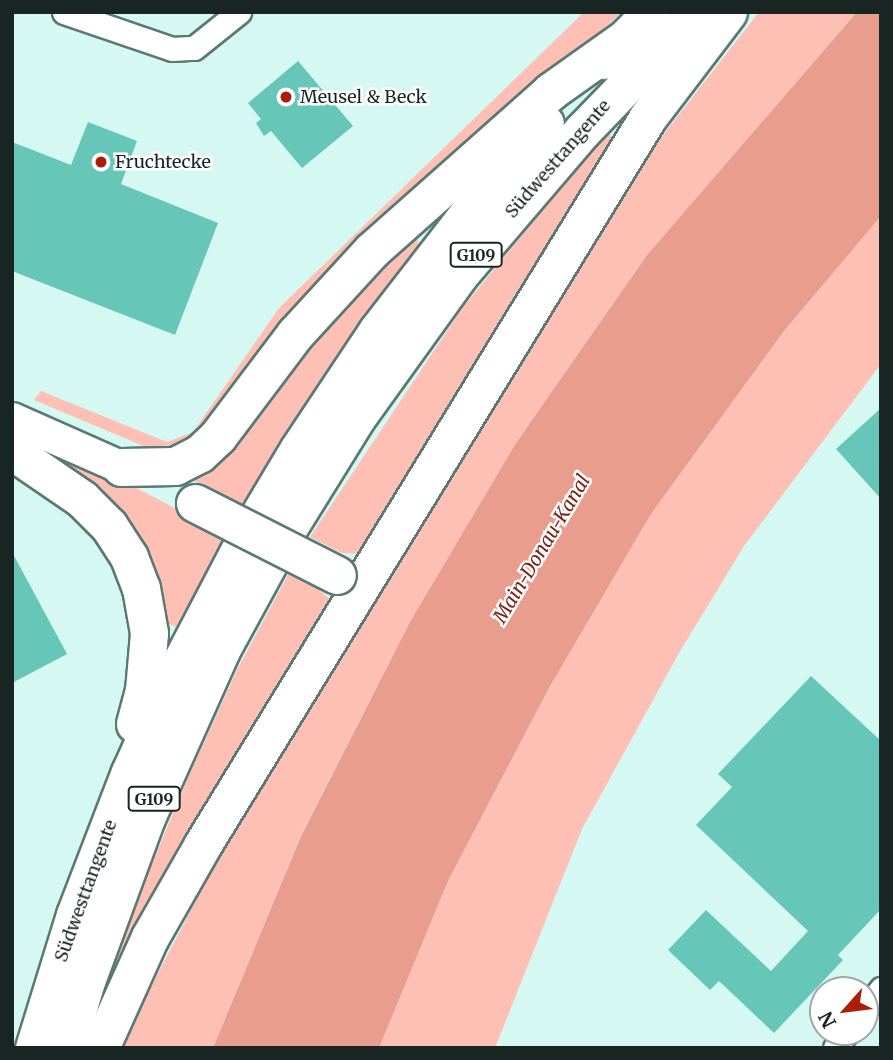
<!DOCTYPE html>
<meta charset="utf-8">
<style>
body{margin:0}
#map{position:relative;width:893px;height:1060px;overflow:hidden;background:#d6f8f2;font-family:Merriweather,serif}
div>[style]{position:absolute}
.green>*{inset:0;background:#fec0b4}
.water>*{inset:0;background:#e99d8f}
.building>*{inset:0;background:#66c6b8}
.roads{filter:drop-shadow(2px 0 #5a7974) drop-shadow(-2px 0 #5a7974) drop-shadow(0 2px #5a7974) drop-shadow(0 -2px #5a7974)}
.minor>*{height:23px;margin:-11.5px;padding:0 11.5px;transform-origin:11.5px;border-radius:11.5px;background:#fff}
.secondary>*{height:32px;margin:-16px;padding:0 16px;transform-origin:16px;border-radius:16px;background:#fff}
.trunk>*{height:37px;margin:-18.5px;padding:0 18.5px;transform-origin:18.5px;border-radius:18.5px;background:#fff}
.bridges{filter:drop-shadow(2px 0 #5a7974) drop-shadow(-2px 0 #5a7974) drop-shadow(0 2px #5a7974) drop-shadow(0 -2px #5a7974)}
.trunk-bridge>*{height:37px;margin:-18.5px;padding:0 18.5px;transform-origin:18.5px;border-radius:18.5px;background:#fff}
.dots>*{width:19px;height:19px;translate:-50% -50%;box-sizing:border-box;border:4px solid #fff;border-radius:50%}
span{translate:-50% -50%;white-space:nowrap;text-align:center;line-height:1.15;-webkit-text-stroke:5px #fff;paint-order:stroke}
.shield-label span{padding:2px 5px;background:#fff;border:2px solid;border-radius:5px;-webkit-text-stroke-width:0}
.shield-label{font-size:16px;color:#182522;font-weight:700}
.poi-label{font-size:18px;color:#182522}
.left{translate:0 -50%;text-align:left}
.street-label{font-size:18px;color:#182522}
.water-label{font-size:19px;color:#792215;font-style:italic}
.frame{position:absolute;inset:0;border:14px solid #182522;pointer-events:none}
.north{position:absolute;left:809px;top:976px;width:70px;height:70px;box-sizing:border-box;background:#fff;border:2px solid #a3a8a7;border-radius:50%;rotate:242deg;font-size:19px;font-weight:700;line-height:28px;text-align:center;color:#182522}
.north::after{content:'';display:block;margin:auto;width:24px;height:32px;background:#ad1e0a;clip-path:polygon(50% 0,100% 100%,50% 72%,0 100%)}
</style>
<div id="map">
<div class="green">
<i style="clip-path:polygon(584px 12px,621px 12px,202px 441px,160px 453px,34px 400px,41px 391px,167px 442px,193px 432px,279px 308px)"></i>
<i style="clip-path:polygon(759px 12px,857px 12px,647px 255px,516px 443px,411px 620px,301px 835px,213px 1048px,119px 1048px,242px 812px,525px 342px,652px 149px)"></i>
<i style="clip-path:polygon(607px 132px,618px 143px,361px 554px,342px 553px,310px 537px,463px 307px)"></i>
<i style="clip-path:polygon(881px 216px,881px 364px,744px 546px,679px 653px,582px 829px,495px 1048px,379px 1048px,448px 881px,549px 688px,651px 514px,784px 331px)"></i>
<i style="clip-path:polygon(416px 233px,419px 246px,340px 351px,243px 507px,194px 481px,293px 349px)"></i>
<i style="clip-path:polygon(14px 433px,127px 483px,184px 513px,182px 518px,224px 539px,176px 627px,160px 620px)"></i>
<i style="clip-path:polygon(289px 573px,313px 585px,331px 600px,123px 979px,110px 976px,150px 868px,190px 773px,238px 668px)"></i>
</div>
<div class="water">
<i style="clip-path:polygon(857px 12px,881px 12px,881px 216px,784px 331px,651px 514px,549px 688px,448px 881px,379px 1048px,213px 1048px,301px 836px,411px 620px,516px 443px,647px 255px)"></i>
</div>
<div class="building">
<i style="clip-path:polygon(298px 61px,353px 126px,302px 168px,271px 131px,264px 136px,256px 123px,261px 119px,248px 103px)"></i>
<i style="clip-path:polygon(88px 122px,137px 141px,121px 184px,218px 223px,175px 335px,12px 271px,12px 142px,71px 165px)"></i>
<i style="clip-path:polygon(881px 408px,881px 499px,836px 449px)"></i>
<i style="clip-path:polygon(12px 552px,67px 654px,12px 683px)"></i>
<i style="clip-path:polygon(811px 676px,881px 741px,881px 909px,838px 955px,843px 960px,774px 1033px,719px 981px,710px 990px,668px 950px,706px 910px,771px 971px,808px 931px,696px 825px,732px 787px,718px 774px)"></i>
</div>
<div class="roads">
<div class="minor">
<i style="left:64px;top:12px;width:114px;rotate:18.9deg"></i>
<i style="left:172px;top:49px;width:22px;rotate:-3deg"></i>
<i style="left:194px;top:48px;width:58px;rotate:-38.7deg"></i>
<i style="left:865px;top:1009px;width:26px;rotate:-51deg"></i>
<i style="left:835px;top:1048px;width:20px;rotate:-53deg"></i>
</div>
<div class="secondary">
<i style="left:12px;top:419px;width:119px;rotate:23.8deg"></i>
</div>
<div class="trunk">
<i style="left:604px;top:60px;width:67px;rotate:-45.6deg"></i>
<i style="left:12px;top:451px;width:85px;rotate:34.4deg"></i>
<i style="left:82px;top:499px;width:38px;rotate:45deg"></i>
<i style="left:109px;top:526px;width:37px;rotate:57deg"></i>
<i style="left:129px;top:557px;width:33px;rotate:69deg"></i>
<i style="left:141px;top:588px;width:46px;rotate:79.9deg"></i>
<i style="left:149px;top:633px;width:57px;rotate:95deg"></i>
<i style="left:144px;top:690px;width:35px;rotate:105deg"></i>
<i style="left:121px;top:467px;width:54px;rotate:-1.1deg"></i>
<i style="left:175px;top:466px;width:27px;rotate:-27deg"></i>
<i style="left:199px;top:454px;width:26px;rotate:-43deg"></i>
<i style="left:218px;top:436px;width:128px;rotate:-53deg"></i>
<i style="left:295px;top:334px;width:113px;rotate:-47.5deg"></i>
<i style="left:371px;top:251px;width:241px;rotate:-41.6deg"></i>
<i style="left:551px;top:91px;width:85px;rotate:-35.4deg"></i>
<i style="left:261px;top:512px;width:72px;rotate:-59.2deg"></i>
<i style="left:298px;top:450px;width:143px;rotate:-56.4deg"></i>
<i style="left:377px;top:331px;width:163px;rotate:-52.2deg"></i>
<i style="left:477px;top:202px;width:104px;rotate:-49.3deg"></i>
<i style="left:290px;top:525px;width:127px;rotate:-58.2deg"></i>
<i style="left:357px;top:417px;width:175px;rotate:-54.3deg"></i>
<i style="left:459px;top:275px;width:191px;rotate:-49.5deg"></i>
<i style="left:583px;top:130px;width:164px;rotate:-46deg"></i>
<i style="left:34px;top:1048px;width:139px;rotate:-72.9deg"></i>
<i style="left:75px;top:915px;width:153px;rotate:-69deg"></i>
<i style="left:130px;top:772px;width:102px;rotate:-65.7deg"></i>
<i style="left:172px;top:679px;width:147px;rotate:-62.4deg"></i>
<i style="left:66px;top:1048px;width:70px;rotate:-73.4deg"></i>
<i style="left:86px;top:981px;width:174px;rotate:-69.8deg"></i>
<i style="left:146px;top:818px;width:184px;rotate:-65.9deg"></i>
<i style="left:221px;top:650px;width:100px;rotate:-61.4deg"></i>
<i style="left:100px;top:1048px;width:122px;rotate:-65.8deg"></i>
<i style="left:150px;top:937px;width:107px;rotate:-60.3deg"></i>
<i style="left:203px;top:844px;width:852px;rotate:-58.53deg"></i>
<i style="left:648px;top:117px;width:132px;rotate:-52.7deg"></i>
</div>
</div>
<div class="bridges">
<div class="trunk-bridge">
<i style="left:195px;top:503px;width:159px;rotate:26.9deg"></i>
</div>
</div>
<div class="dots">
<i style="left:286px;top:97px;background:#ad1e0a"></i>
<i style="left:101px;top:162px;background:#ad1e0a"></i>
</div>
<div class="shield-label">
<span style="left:476px;top:255px">G109</span>
<span style="left:154px;top:799px">G109</span>
</div>
<div class="poi-label">
<span class="left" style="left:300px;top:97px">Meusel &amp; Beck</span>
<span class="left" style="left:115px;top:162px">Fruchtecke</span>
</div>
<div class="street-label">
<span style="left:558px;top:159px;rotate:-49deg">Südwesttangente</span>
<span style="left:86px;top:891px;rotate:-70deg">Südwesttangente</span>
</div>
<div class="water-label">
<span style="left:542px;top:549px;rotate:-59deg">Main-Donau-Kanal</span>
</div>
<div class="frame"></div>
<div class="north">N</div>
</div>
